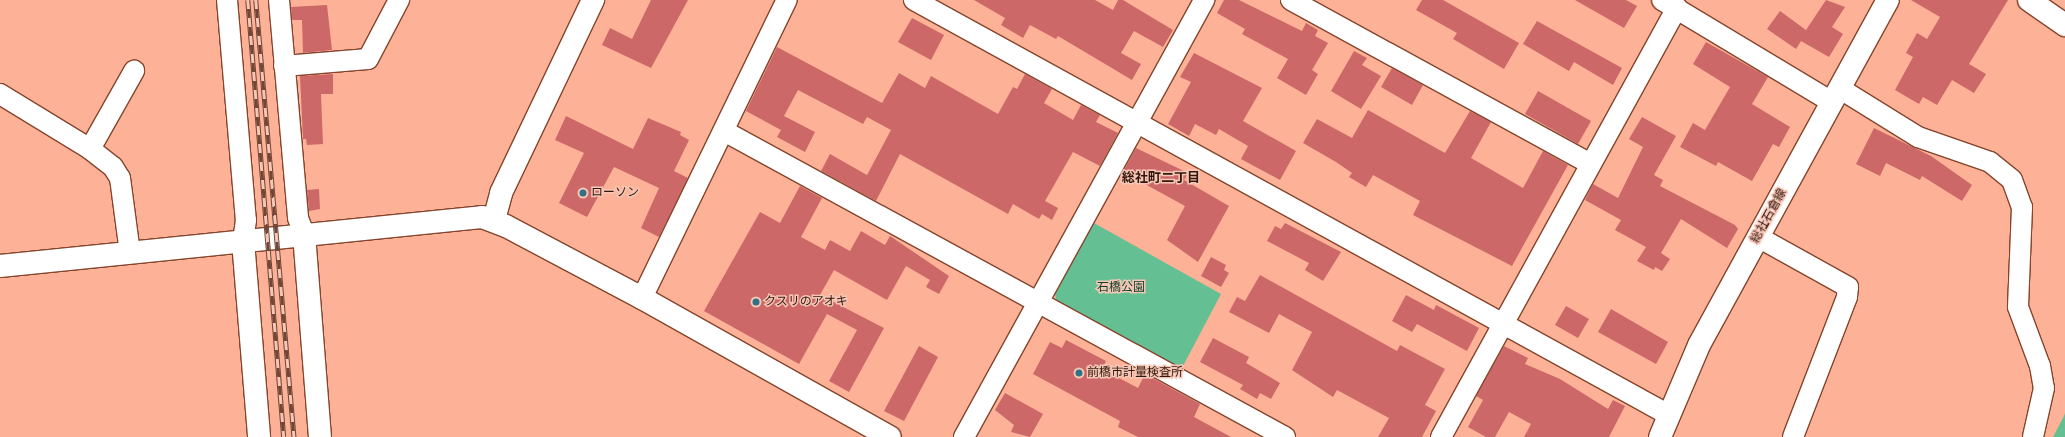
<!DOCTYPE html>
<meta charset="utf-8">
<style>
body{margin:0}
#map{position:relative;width:2065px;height:437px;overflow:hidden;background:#fdb196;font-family:"DejaVu Sans","Noto Sans JP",sans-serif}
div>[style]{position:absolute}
.green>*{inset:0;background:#64c093}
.building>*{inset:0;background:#cd6869}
.roads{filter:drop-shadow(1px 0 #85442c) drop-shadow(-1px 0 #85442c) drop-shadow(0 1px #85442c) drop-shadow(0 -1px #85442c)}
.street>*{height:20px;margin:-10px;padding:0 10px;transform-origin:10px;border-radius:10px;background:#fff}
.secondary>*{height:22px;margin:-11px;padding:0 11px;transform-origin:11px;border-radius:11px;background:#fff}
.primary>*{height:22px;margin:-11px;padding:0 11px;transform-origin:11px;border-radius:11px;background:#fff}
.rail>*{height:4.5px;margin-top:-2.25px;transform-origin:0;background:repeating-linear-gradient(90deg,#f6c7b7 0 9px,#714637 0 18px);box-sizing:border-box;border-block:1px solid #714637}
.dots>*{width:11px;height:11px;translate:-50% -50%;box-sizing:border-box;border:2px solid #f6c7b7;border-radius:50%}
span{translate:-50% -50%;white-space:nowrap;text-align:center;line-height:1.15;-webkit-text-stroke:3px #f6c7b7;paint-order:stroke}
.poi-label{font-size:12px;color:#32160c}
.left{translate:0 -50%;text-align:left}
.street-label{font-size:12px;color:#32160c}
.park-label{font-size:12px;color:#10402b}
.neighbourhood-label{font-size:13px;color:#32160c;font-weight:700}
</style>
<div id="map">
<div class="green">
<i style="clip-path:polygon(1094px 223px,1221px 294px,1183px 366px,1174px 368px,1057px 304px,1055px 294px)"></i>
<i style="clip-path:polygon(2065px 413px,2065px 437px,2053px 437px,2064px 416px)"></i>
</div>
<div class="building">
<i style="clip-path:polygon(651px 0,688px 0,651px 68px,602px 45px,610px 28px,632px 39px)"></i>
<i style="clip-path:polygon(974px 0,1095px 0,1113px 10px,1118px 0,1123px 0,1173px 30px,1163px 47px,1134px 31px,1121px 53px,1141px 64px,1132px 80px,1058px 36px,1056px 39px,1030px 25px,1023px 38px,1001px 25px,1005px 18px)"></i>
<i style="clip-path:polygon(1224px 0,1239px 0,1302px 31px,1306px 23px,1318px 30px,1315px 36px,1328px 43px,1312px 70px,1318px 74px,1306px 95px,1277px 78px,1288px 59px,1242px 34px,1245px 29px,1217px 13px)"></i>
<i style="clip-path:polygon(1422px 0,1443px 0,1519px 43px,1504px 69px,1453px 39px,1457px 33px,1416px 10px)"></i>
<i style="clip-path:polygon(1575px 0,1626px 0,1637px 6px,1624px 28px)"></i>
<i style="clip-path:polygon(1826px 0,1845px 7px,1832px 27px,1843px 34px,1829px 57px,1801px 41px,1796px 49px,1767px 29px,1780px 11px,1806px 30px)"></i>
<i style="clip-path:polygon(1911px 0,2008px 0,1969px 64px,1986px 74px,1974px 93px,1952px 80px,1937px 105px,1923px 97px,1919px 104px,1895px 90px,1913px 57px,1906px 53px,1917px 33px,1927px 39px,1940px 17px)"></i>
<i style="clip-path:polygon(327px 5px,332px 50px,303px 53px,302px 20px,292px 20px,291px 7px)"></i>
<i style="clip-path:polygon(912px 18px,944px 35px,931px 60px,898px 42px)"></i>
<i style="clip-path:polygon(1537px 21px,1622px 68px,1613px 85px,1574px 62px,1569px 71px,1523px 44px)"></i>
<i style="clip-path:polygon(1706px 42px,1768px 77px,1752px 104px,1790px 127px,1779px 147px,1773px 144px,1752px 181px,1718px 162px,1716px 166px,1680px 147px,1693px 123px,1705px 130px,1730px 87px,1693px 64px)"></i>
<i style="clip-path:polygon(777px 47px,882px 103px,899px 73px,925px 88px,931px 76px,998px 114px,1013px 87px,1017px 89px,1025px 74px,1052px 89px,1044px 103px,1073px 120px,1081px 105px,1100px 115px,1096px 122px,1118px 133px,1100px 166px,1073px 152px,1045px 201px,1058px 208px,1052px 220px,1042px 214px,1039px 219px,1013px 204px,1008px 214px,900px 154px,876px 201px,821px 171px,830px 154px,867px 175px,891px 130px,867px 117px,863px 124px,798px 90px,784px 116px,815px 132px,805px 152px,777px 137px,781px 130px,746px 111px)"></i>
<i style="clip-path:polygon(1354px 51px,1367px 58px,1362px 65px,1381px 76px,1361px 109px,1331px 91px)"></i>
<i style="clip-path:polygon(1194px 53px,1262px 88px,1243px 121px,1296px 151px,1280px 180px,1241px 159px,1248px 146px,1219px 129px,1216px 135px,1195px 124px,1189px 136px,1168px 124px,1191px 82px,1180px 77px)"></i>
<i style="clip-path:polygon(1392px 68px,1423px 85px,1412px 105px,1381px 87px)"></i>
<i style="clip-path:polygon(333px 74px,333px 94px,321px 94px,323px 144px,307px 145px,306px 139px,303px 139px,300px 76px)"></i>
<i style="clip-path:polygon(1538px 91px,1591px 121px,1578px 144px,1525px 114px)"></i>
<i style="clip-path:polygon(1368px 110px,1445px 153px,1470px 111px,1491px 122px,1471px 158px,1523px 188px,1543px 151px,1568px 165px,1512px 266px,1413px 215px,1420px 201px,1373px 175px,1366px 187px,1349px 177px,1352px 173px,1336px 162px,1303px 143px,1317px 119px,1352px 138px)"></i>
<i style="clip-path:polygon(566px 116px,633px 149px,648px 118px,681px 132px,680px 135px,689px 140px,674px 171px,688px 178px,659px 237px,641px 228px,659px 188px,614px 167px,587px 217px,559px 203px,584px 153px,555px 140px)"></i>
<i style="clip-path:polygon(1642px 117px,1676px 136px,1654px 175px,1663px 180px,1660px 186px,1735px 225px,1738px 229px,1727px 248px,1681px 219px,1661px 253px,1670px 259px,1662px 271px,1655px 267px,1654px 270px,1637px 261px,1646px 247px,1615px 230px,1621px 220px,1585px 200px,1593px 184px,1618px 198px,1643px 147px,1629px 139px)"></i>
<i style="clip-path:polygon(1874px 128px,1931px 156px,1972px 185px,1962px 201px,1922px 176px,1920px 180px,1886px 163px,1880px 176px,1856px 164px)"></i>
<i style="clip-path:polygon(1136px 148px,1188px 173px,1184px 180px,1229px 206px,1198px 262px,1167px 240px,1185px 206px,1123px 172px)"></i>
<i style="clip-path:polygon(800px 186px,822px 198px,801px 237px,825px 250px,830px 240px,850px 251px,861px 231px,885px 245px,890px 236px,949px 276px,939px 294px,926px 287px,930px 280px,906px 266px,887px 300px,834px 270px,820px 295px,884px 328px,849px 392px,829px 381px,857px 330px,827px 314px,799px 364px,704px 311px,760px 212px,780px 223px)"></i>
<i style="clip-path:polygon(319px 189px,320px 209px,309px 211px,307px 190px)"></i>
<i style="clip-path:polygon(1285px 223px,1341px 252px,1323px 281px,1305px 270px,1309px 263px,1267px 241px,1275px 226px,1281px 229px)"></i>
<i style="clip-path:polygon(1211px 257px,1226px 265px,1224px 270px,1229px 273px,1221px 287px,1201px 276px)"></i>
<i style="clip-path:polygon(1260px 275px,1397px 351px,1400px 345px,1445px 369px,1425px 405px,1436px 411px,1422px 437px,1378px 437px,1389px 418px,1337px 390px,1333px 397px,1292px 370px,1312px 332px,1279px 314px,1269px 333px,1229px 312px,1237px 297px,1245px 301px)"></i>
<i style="clip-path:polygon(1406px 295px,1434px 310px,1436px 305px,1479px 328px,1467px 351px,1417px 324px,1412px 332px,1392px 321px)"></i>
<i style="clip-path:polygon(1566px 306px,1589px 319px,1578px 338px,1555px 325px)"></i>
<i style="clip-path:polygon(1611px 309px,1668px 342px,1656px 364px,1598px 332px)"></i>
<i style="clip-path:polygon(1213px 338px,1249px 357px,1246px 363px,1280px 383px,1271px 399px,1260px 393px,1257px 399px,1240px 389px,1243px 385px,1200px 362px)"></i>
<i style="clip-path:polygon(1066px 340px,1106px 361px,1102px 369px,1138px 388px,1145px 374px,1200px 404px,1194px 417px,1231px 437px,1138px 437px,1118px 427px,1120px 421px,1033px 374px,1050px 342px,1062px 348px)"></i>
<i style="clip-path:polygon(919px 346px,938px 357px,904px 421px,884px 411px)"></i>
<i style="clip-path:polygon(1504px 346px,1528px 358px,1525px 364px,1560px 379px,1608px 409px,1613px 400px,1625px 406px,1609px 437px,1524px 437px,1531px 424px,1509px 412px,1495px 437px,1486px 437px,1468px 427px,1483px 400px,1476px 396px)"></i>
<i style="clip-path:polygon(1005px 393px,1043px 414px,1030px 437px,1011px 432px,1014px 425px,995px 410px)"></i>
</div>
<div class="roads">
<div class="street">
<i style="left:227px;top:0;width:221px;rotate:85.1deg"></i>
<i style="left:246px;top:220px;width:21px;rotate:98deg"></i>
<i style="left:279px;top:0;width:219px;rotate:85deg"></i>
<i style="left:298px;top:218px;width:17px;rotate:69deg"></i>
<i style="left:914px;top:0;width:859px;rotate:28.8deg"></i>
<i style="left:1291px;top:0;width:340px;rotate:28.7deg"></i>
<i style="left:1662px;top:0;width:198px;rotate:31deg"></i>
<i style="left:284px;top:66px;width:84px;rotate:-4.8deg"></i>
<i style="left:368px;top:59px;width:67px;rotate:-62.3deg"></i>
<i style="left:1839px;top:88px;width:93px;rotate:31.8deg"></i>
<i style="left:1918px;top:137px;width:76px;rotate:19.1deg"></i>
<i style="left:1990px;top:162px;width:28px;rotate:39deg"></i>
<i style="left:2012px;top:180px;width:29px;rotate:70deg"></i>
<i style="left:2022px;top:207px;width:100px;rotate:92.3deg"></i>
<i style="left:2018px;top:307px;width:63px;rotate:69.6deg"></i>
<i style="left:2040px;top:366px;width:22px;rotate:80deg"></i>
<i style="left:2044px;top:388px;width:50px;rotate:102.7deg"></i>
<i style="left:0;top:94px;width:105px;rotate:31.4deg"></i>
<i style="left:90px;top:149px;width:29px;rotate:38deg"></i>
<i style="left:113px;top:167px;width:13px;rotate:58deg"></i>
<i style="left:120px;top:178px;width:76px;rotate:82.4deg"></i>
<i style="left:724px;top:131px;width:639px;rotate:28.61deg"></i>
<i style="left:90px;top:149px;width:90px;rotate:-60.6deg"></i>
<i style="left:1758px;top:237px;width:103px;rotate:29.1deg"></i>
<i style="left:1848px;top:287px;width:10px;rotate:96deg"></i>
<i style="left:1847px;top:297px;width:150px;rotate:111.1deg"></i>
<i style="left:642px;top:298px;width:331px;rotate:-64.1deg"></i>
<i style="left:964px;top:437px;width:499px;rotate:-61.2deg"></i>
<i style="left:1441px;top:437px;width:490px;rotate:-61.2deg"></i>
</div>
<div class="secondary">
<i style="left:494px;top:220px;width:28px;rotate:-75deg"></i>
<i style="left:501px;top:193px;width:214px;rotate:-64.5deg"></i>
<i style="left:304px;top:234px;width:204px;rotate:85.5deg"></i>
<i style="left:243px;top:241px;width:197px;rotate:85.3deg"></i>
<i style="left:0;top:266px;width:484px;rotate:-5.8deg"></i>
<i style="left:482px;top:217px;width:26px;rotate:21deg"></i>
<i style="left:506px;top:226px;width:154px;rotate:27.9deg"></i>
<i style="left:642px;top:298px;width:284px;rotate:29.3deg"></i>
<i style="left:1660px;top:437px;width:100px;rotate:-67deg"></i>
<i style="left:1699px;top:345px;width:393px;rotate:-61.3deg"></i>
</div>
<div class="primary">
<i style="left:2029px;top:0;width:44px;rotate:34.8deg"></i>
</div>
</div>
<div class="rail">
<i style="left:248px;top:0;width:438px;rotate:85.3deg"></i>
<i style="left:256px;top:0;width:439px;rotate:85deg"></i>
</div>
<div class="dots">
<i style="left:583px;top:193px;background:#327286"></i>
<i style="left:756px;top:302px;background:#327286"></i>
<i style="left:1079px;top:373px;background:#327286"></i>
</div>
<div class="poi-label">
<span class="left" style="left:591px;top:193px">ローソン</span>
<span class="left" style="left:764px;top:302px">クスリのアオキ</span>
<span class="left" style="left:1087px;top:373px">前橋市計量検査所</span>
</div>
<div class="street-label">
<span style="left:1769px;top:216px;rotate:-61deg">総社石倉線</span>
</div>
<div class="park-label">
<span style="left:1121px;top:288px">石橋公園</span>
</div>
<div class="neighbourhood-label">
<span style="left:1161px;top:178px">総社町二丁目</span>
</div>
</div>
